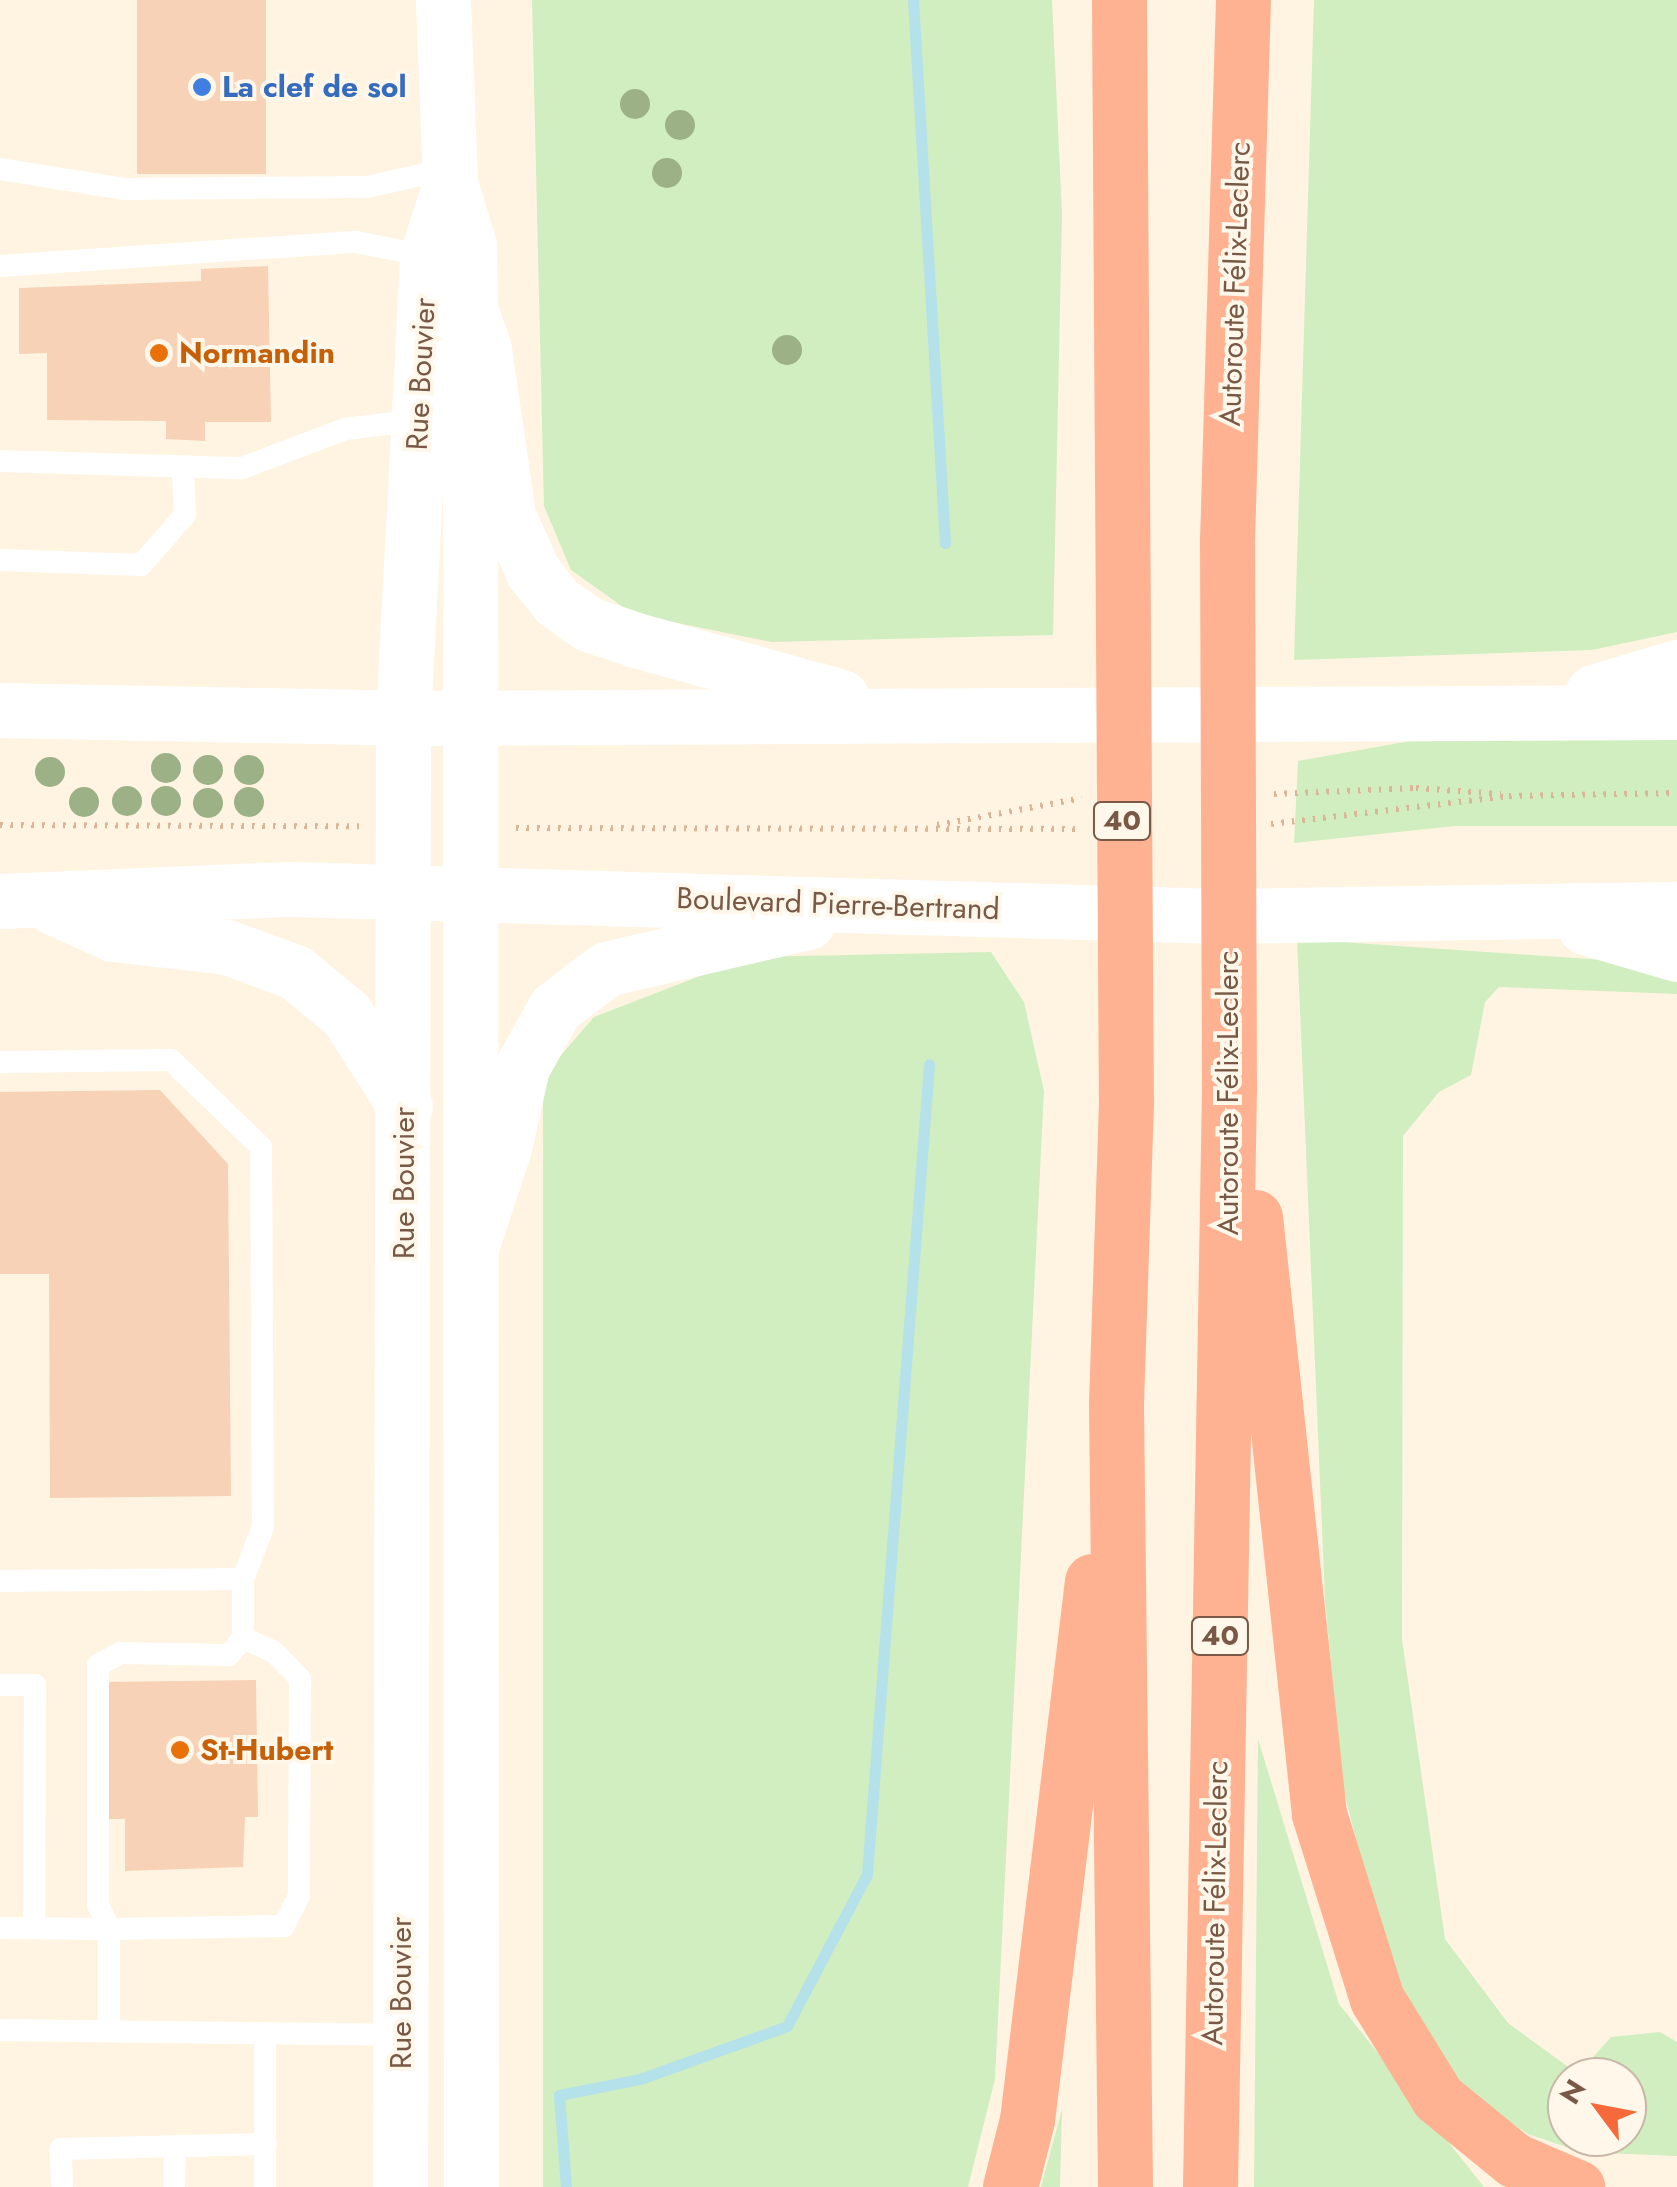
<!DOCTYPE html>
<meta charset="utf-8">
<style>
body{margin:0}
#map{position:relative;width:1677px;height:2187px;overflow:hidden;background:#fff4e2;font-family:Jost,sans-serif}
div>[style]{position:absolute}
.green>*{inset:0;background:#d0eebf}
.stream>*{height:11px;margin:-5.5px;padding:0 5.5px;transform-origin:5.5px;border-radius:5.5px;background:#b4e1ea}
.building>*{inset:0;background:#f7d2b6}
.path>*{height:6px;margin-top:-3px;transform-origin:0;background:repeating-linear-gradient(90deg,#dcb599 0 2.5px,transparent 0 10.5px)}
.service>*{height:22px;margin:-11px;padding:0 11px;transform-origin:11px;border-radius:11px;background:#fff}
.tertiary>*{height:55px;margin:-27.5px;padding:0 27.5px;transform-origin:27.5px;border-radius:27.5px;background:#fff}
.secondary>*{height:55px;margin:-27.5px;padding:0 27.5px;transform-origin:27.5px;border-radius:27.5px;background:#fff}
.motorway>*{height:55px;margin:-27.5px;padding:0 27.5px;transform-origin:27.5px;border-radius:27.5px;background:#ffb292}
.trees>*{width:30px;height:30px;margin:-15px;border-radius:50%;background:#9cb186}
.dots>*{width:28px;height:28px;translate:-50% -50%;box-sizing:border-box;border:5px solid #fff7ea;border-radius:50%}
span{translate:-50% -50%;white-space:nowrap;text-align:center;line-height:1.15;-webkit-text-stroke:8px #fff7ea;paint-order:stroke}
.shield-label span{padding:2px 8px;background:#fff7ea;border:2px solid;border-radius:8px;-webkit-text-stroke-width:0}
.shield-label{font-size:28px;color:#795945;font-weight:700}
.shop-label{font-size:30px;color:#366cbe;font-weight:700}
.left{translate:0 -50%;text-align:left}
.street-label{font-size:30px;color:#795945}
.food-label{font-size:30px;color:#c56008;font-weight:700}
.north{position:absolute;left:1547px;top:2057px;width:100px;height:100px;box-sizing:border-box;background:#fff7ea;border:2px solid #c9b8a8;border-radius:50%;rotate:302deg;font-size:28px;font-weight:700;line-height:40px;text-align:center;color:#795945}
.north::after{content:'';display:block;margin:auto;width:35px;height:45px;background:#f5693a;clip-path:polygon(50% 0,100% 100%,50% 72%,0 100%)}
</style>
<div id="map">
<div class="green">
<i style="clip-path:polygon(532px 0,1052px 0,1062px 214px,1053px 635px,772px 642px,633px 614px,571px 570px,544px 506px)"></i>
<i style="clip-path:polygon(1314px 0,1677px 0,1677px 632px,1592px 650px,1294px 660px)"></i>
<i style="clip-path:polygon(1677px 739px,1677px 826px,1455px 826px,1294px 843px,1298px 761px,1416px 740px)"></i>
<i style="clip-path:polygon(evenodd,1297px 939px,1677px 965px,1677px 994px,1499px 987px,1485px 1002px,1471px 1075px,1439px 1092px,1403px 1136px,1402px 1639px,1445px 1939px,1508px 2023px,1578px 2074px,1611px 2037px,1660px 2032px,1677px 2042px,1677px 2156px,1581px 2152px,1528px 2134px,1468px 2094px,1426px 2043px,1379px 1931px,1342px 1783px,1325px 1599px,1297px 939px,1567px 2077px,1627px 2077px,1627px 2137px,1567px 2137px,1567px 2077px)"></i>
<i style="clip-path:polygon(991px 952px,1024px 1002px,1044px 1091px,995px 2079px,968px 2187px,543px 2187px,543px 1076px,594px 1017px,749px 957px)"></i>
<i style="clip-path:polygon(1258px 1739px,1339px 2004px,1484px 2187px,1254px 2187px)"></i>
<i style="clip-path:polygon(1062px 2109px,1060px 2187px,1041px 2187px)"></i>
</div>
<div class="stream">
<i style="left:913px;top:0;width:544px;rotate:86.63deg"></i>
<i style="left:566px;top:2187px;width:92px;rotate:-94.4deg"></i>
<i style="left:559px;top:2095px;width:83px;rotate:-11.2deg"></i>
<i style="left:640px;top:2079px;width:156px;rotate:-19.8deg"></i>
<i style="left:787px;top:2026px;width:172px;rotate:-62.2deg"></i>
<i style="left:867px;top:1874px;width:812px;rotate:-85.62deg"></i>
</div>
<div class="building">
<i style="clip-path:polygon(137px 0,266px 0,266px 174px,137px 174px)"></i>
<i style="clip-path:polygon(268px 266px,271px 422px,205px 422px,205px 441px,166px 439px,166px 421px,47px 420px,47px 353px,19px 354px,19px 288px,201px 281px,201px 269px)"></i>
<i style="clip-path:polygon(160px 1090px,228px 1164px,231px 1496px,50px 1498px,49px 1274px,0 1274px,0 1092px)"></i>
<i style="clip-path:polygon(256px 1680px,258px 1817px,245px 1817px,243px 1867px,125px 1871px,125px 1819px,101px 1819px,103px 1682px)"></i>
</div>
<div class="path">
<i style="left:1274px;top:794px;width:142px;rotate:-2.4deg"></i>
<i style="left:1416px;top:788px;width:85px;rotate:4deg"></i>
<i style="left:1271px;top:824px;width:240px;rotate:-6.7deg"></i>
<i style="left:1509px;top:796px;width:168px;rotate:-1deg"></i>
<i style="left:0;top:825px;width:359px;rotate:0.2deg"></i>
<i style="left:937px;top:825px;width:147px;rotate:-10.5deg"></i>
<i style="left:516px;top:828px;width:562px;rotate:0.1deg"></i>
</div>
<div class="service">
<i style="left:0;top:169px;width:127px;rotate:9.1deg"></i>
<i style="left:125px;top:189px;width:242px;rotate:-0.5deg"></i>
<i style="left:367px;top:187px;width:83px;rotate:-12.5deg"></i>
<i style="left:0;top:266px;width:357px;rotate:-3.9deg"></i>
<i style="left:356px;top:242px;width:72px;rotate:11.2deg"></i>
<i style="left:0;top:461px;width:242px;rotate:1.7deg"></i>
<i style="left:242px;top:468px;width:110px;rotate:-20.7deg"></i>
<i style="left:345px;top:429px;width:74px;rotate:-7deg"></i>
<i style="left:0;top:560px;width:141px;rotate:2deg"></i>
<i style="left:141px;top:565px;width:67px;rotate:-48.7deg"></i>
<i style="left:185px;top:515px;width:48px;rotate:-92.4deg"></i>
<i style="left:0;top:1062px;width:171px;rotate:-0.7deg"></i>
<i style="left:171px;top:1060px;width:125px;rotate:44deg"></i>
<i style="left:261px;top:1147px;width:380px;rotate:89.7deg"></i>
<i style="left:263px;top:1527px;width:56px;rotate:111deg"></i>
<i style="left:243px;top:1579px;width:243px;rotate:179.5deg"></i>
<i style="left:243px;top:1638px;width:34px;rotate:24deg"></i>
<i style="left:274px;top:1652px;width:37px;rotate:46deg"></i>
<i style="left:300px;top:1679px;width:217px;rotate:90.3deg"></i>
<i style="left:299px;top:1896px;width:34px;rotate:117deg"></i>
<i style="left:284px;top:1926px;width:175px;rotate:179deg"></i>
<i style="left:109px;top:1929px;width:27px;rotate:-114deg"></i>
<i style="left:98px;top:1904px;width:239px;rotate:-90deg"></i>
<i style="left:98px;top:1665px;width:26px;rotate:-28deg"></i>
<i style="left:121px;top:1653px;width:108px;rotate:1.1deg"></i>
<i style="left:229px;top:1655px;width:22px;rotate:-51deg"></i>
<i style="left:243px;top:1638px;width:59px;rotate:-90deg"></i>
<i style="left:0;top:1685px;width:35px"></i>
<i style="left:35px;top:1685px;width:243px;rotate:90.2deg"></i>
<i style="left:0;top:1928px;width:109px;rotate:0.5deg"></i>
<i style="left:109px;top:1929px;width:101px;rotate:90deg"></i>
<i style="left:0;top:2030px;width:401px;rotate:0.7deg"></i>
<i style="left:62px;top:2187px;width:38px;rotate:-92deg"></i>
<i style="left:61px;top:2149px;width:205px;rotate:-1.4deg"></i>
<i style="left:174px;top:2187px;width:41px;rotate:-88.6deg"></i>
<i style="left:265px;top:2187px;width:153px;rotate:-90deg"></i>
</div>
<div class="tertiary">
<i style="left:443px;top:0;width:183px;rotate:87.8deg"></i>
<i style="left:450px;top:183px;width:65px;rotate:73deg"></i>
<i style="left:469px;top:245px;width:63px;rotate:89.1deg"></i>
<i style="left:470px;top:308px;width:1879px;rotate:89.97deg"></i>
<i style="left:400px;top:2187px;width:1469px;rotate:-89.88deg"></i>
<i style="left:403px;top:718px;width:463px;rotate:-87deg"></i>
<i style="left:427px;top:256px;width:77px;rotate:-72.5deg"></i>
</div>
<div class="secondary">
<i style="left:470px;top:308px;width:43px;rotate:71.1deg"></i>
<i style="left:484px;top:349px;width:168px;rotate:81.8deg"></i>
<i style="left:508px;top:515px;width:62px;rotate:66.3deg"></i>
<i style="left:533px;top:572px;width:38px;rotate:51deg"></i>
<i style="left:557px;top:602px;width:39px;rotate:35deg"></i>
<i style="left:589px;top:624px;width:50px;rotate:18.8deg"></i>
<i style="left:636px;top:640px;width:213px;rotate:15.5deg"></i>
<i style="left:1593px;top:692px;width:88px;rotate:-16.6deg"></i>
<i style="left:0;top:710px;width:403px;rotate:1.1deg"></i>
<i style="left:403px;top:718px;width:1274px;rotate:-0.27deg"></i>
<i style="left:0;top:901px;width:290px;rotate:-2.4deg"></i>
<i style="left:290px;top:889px;width:930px;rotate:1.66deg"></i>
<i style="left:1220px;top:916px;width:457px;rotate:-0.9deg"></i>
<i style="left:53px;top:907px;width:66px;rotate:24.2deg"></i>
<i style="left:113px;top:934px;width:115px;rotate:6.5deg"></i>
<i style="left:227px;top:947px;width:72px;rotate:20.2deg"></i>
<i style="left:295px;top:972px;width:66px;rotate:39.5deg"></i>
<i style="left:346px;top:1014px;width:109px;rotate:57.3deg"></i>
<i style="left:1585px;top:927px;width:96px;rotate:16.4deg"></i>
<i style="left:471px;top:1247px;width:104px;rotate:-71.6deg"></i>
<i style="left:504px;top:1148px;width:83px;rotate:-77.5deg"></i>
<i style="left:522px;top:1067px;width:68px;rotate:-60.8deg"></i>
<i style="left:555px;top:1008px;width:64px;rotate:-37.4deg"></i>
<i style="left:606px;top:969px;width:207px;rotate:-13.1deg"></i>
</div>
<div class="motorway">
<i style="left:1119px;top:0;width:1102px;rotate:89.64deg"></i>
<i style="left:1126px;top:1102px;width:303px;rotate:91.9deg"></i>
<i style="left:1116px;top:1405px;width:782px;rotate:89.34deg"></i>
<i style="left:1255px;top:1217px;width:600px;rotate:83.88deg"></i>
<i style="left:1319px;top:1814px;width:194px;rotate:72.6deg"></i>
<i style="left:1377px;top:1999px;width:116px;rotate:58.4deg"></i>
<i style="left:1438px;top:2098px;width:98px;rotate:39.2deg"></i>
<i style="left:1514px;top:2160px;width:69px;rotate:23.2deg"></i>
<i style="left:1010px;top:2187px;width:69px;rotate:-75.8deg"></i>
<i style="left:1027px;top:2120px;width:543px;rotate:-83.12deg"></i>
<i style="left:1210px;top:2187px;width:1101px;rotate:-89.01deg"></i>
<i style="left:1229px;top:1086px;width:545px;rotate:-90.21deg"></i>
<i style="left:1227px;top:541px;width:541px;rotate:-88.31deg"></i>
</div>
<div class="trees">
<i style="left:635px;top:104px"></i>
<i style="left:680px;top:125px"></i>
<i style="left:667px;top:173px"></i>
<i style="left:787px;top:350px"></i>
<i style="left:166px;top:768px"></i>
<i style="left:208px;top:770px"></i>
<i style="left:249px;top:770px"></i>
<i style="left:50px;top:772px"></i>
<i style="left:127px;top:801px"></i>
<i style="left:166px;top:801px"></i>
<i style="left:84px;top:802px"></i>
<i style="left:249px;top:802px"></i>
<i style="left:208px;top:803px"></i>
</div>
<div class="dots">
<i style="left:202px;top:87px;background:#3f7fe0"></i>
<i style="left:159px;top:353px;background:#e8710a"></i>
<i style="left:180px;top:1750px;background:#e8710a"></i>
</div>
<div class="shield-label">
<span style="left:1122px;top:821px">40</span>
<span style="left:1220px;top:1636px">40</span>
</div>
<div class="shop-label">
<span class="left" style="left:222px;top:87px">La clef de sol</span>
</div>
<div class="street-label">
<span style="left:1235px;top:284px;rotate:-88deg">Autoroute Félix-Leclerc</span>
<span style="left:421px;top:374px;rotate:-87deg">Rue Bouvier</span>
<span style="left:838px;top:904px;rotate:2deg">Boulevard Pierre-Bertrand</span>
<span style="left:1228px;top:1093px;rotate:-90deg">Autoroute Félix-Leclerc</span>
<span style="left:404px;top:1183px;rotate:-90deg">Rue Bouvier</span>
<span style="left:1215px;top:1903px;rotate:-89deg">Autoroute Félix-Leclerc</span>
<span style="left:401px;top:1993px;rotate:-90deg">Rue Bouvier</span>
</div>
<div class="food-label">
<span class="left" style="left:179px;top:353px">Normandin</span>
<span class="left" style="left:200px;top:1750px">St-Hubert</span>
</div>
<div class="north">N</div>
</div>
